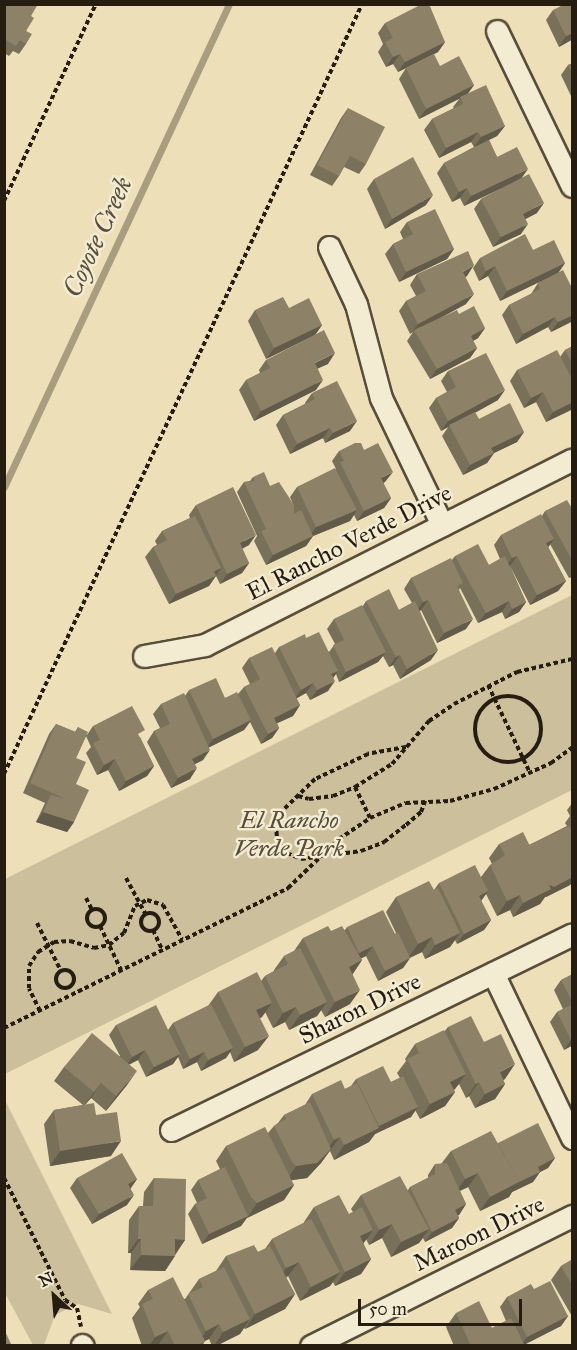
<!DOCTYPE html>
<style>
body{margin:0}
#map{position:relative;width:577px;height:1350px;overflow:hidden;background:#ede0b9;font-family:"IM FELL Great Primer",serif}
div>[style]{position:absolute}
.green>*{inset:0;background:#cbbf9c}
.stream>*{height:7px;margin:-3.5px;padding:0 3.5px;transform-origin:3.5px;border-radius:3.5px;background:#a99d80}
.path>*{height:4px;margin-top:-2px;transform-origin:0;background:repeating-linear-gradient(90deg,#261c10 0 4.5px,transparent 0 7.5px)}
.path>.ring{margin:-2px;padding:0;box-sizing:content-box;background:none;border:4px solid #261c10;border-radius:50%}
.roads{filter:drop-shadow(2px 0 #584d3a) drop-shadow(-2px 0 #584d3a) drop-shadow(0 2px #584d3a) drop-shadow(0 -2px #584d3a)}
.minor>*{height:21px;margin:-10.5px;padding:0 10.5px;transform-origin:10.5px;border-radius:10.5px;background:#f3ebd2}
.wall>*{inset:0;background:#797059}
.shaded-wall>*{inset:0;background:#635b49}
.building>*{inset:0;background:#8d8268}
span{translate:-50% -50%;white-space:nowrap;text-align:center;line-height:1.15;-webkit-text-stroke:5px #f3ebd2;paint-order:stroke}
.street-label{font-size:24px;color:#261c10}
.park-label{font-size:24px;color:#584d3a;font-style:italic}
.water-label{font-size:26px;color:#5a503d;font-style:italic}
.frame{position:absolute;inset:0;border:6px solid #261c10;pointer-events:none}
.north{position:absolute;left:24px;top:1266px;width:60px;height:60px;-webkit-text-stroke:4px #f3ebd2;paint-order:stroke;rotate:334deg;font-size:16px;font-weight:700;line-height:24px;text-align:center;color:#261c10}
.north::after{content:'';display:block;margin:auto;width:21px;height:27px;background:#261c10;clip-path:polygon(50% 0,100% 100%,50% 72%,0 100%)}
.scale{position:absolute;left:358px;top:1299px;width:164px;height:27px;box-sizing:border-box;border:3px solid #261c10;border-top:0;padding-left:8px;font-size:18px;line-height:21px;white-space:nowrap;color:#261c10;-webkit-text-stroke:4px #f3ebd2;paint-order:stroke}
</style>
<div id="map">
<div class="green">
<i style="clip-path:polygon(572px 595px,572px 790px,5px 1074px,5px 879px)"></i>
<i style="clip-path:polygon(4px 1098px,112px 1314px,78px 1304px,55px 1315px,44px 1345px,33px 1345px,5px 1293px)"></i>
</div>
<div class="stream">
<i style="left:4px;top:487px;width:533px;rotate:-65.02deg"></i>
</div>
<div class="path">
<i style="left:4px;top:201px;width:217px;rotate:-65deg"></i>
<i style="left:488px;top:685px;width:98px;rotate:64.5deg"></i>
<i class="ring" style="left:475px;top:696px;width:62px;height:62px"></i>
<i style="left:406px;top:747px;width:39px;rotate:170deg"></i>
<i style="left:368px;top:754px;width:59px;rotate:154.7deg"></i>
<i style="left:315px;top:779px;width:45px;rotate:135.9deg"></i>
<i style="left:283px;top:810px;width:16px;rotate:117deg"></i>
<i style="left:276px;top:824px;width:15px;rotate:86deg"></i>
<i style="left:277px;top:839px;width:17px;rotate:54deg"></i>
<i style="left:287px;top:853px;width:15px;rotate:23deg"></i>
<i style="left:301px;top:859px;width:61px;rotate:-7.6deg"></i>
<i style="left:361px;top:851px;width:25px;rotate:-21deg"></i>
<i style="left:384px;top:842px;width:28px;rotate:-38deg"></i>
<i style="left:406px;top:825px;width:20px;rotate:-41deg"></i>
<i style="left:421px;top:812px;width:12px;rotate:-70deg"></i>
<i style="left:4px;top:774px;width:849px;rotate:-65.06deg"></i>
<i style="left:355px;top:787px;width:34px;rotate:64deg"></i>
<i style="left:298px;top:796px;width:11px;rotate:15deg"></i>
<i style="left:309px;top:799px;width:24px;rotate:-7deg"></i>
<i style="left:333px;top:796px;width:24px;rotate:-22deg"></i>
<i style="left:355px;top:787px;width:44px;rotate:-31.9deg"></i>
<i style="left:392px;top:764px;width:57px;rotate:-49.3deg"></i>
<i style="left:429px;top:721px;width:30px;rotate:-34deg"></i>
<i style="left:454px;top:704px;width:71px;rotate:-26.9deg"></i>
<i style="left:517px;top:672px;width:57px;rotate:-13.3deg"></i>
<i style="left:126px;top:878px;width:42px;rotate:61.6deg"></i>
<i style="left:86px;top:898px;width:13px;rotate:63deg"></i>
<i class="ring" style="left:87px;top:909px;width:14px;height:14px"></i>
<i class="ring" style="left:141px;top:913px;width:14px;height:14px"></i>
<i style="left:37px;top:923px;width:54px;rotate:63.4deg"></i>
<i style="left:100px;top:926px;width:49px;rotate:64.5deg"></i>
<i style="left:153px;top:930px;width:21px;rotate:65deg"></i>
<i class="ring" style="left:56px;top:970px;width:14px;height:14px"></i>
<i style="left:40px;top:1011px;width:25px;rotate:-116deg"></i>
<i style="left:29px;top:988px;width:22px;rotate:-90deg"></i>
<i style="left:29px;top:966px;width:17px;rotate:-57deg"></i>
<i style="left:38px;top:952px;width:19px;rotate:-32deg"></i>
<i style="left:54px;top:942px;width:16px;rotate:-4deg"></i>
<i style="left:70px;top:941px;width:25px;rotate:16deg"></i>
<i style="left:94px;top:948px;width:15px;rotate:-11deg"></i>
<i style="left:109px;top:945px;width:19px;rotate:-39deg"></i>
<i style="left:124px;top:933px;width:29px;rotate:-68deg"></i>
<i style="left:135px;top:906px;width:13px;rotate:-27deg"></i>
<i style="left:147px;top:900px;width:17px;rotate:17deg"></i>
<i style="left:163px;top:905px;width:39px;rotate:61deg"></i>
<i style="left:4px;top:1028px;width:317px;rotate:-26.2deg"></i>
<i style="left:288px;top:888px;width:71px;rotate:-43.9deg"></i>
<i style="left:339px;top:839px;width:37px;rotate:-34deg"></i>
<i style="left:370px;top:818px;width:39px;rotate:-23deg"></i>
<i style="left:406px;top:803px;width:44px;rotate:-2.6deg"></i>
<i style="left:450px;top:801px;width:46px;rotate:-15.3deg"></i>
<i style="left:494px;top:789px;width:63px;rotate:-24.5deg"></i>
<i style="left:551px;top:763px;width:26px;rotate:-36deg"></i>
<i style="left:4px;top:1178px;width:136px;rotate:63.4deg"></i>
<i style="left:65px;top:1300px;width:14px;rotate:34deg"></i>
<i style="left:77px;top:1308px;width:19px;rotate:78deg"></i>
</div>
<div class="roads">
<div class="minor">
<i style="left:497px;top:31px;width:172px;rotate:64.2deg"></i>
<i style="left:329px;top:247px;width:63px;rotate:64.7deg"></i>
<i style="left:356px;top:304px;width:97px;rotate:75.1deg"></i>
<i style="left:381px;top:398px;width:141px;rotate:64.3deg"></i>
<i style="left:144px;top:656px;width:62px;rotate:-10.2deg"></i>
<i style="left:205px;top:645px;width:411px;rotate:-26.8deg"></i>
<i style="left:493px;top:973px;width:183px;rotate:64.4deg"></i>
<i style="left:171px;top:1130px;width:446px;rotate:-26deg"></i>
<i style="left:82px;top:1345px;width:1px;rotate:45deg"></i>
<i style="left:311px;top:1346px;width:292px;rotate:-26.5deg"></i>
</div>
</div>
<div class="wall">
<i style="clip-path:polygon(4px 4px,31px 16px,26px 31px,26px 44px,19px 54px,13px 51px,9px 56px,4px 53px)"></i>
<i style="clip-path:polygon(573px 4px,573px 39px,559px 47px,546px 20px,553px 10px)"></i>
<i style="clip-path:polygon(385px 23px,445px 42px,438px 52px,398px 72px,393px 64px,386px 67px,378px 52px,383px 44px,378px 33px)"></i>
<i style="clip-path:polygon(573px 63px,572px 98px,561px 75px,568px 65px)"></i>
<i style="clip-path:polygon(440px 66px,474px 85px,467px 94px,505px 126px,497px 136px,489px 140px,497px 157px,522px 178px,537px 213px,525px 219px,521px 234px,493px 247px,474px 209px,481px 199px,506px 186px,464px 206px,460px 198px,452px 202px,437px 173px,444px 163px,474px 147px,471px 142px,439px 158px,424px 130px,432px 119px,454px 108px,453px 107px,460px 98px,419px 119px,399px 79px,406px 68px)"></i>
<i style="clip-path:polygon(348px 108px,366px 164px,359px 174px,344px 167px,339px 176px,332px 186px,310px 175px,341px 118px)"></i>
<i style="clip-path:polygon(374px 179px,426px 205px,385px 229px,367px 189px)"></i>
<i style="clip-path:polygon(407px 222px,454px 249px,447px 259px,399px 282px,385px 254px,393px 244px,403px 239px,400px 232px)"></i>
<i style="clip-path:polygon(533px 250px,565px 263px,559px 272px,573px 321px,551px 332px,548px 327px,516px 344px,502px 315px,509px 305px,531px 294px,538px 283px,541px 281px,500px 301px,488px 276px,479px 281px,473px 268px,480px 258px)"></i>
<i style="clip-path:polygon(417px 274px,467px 276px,465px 277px,466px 304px,437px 320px,459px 314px,485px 328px,478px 338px,473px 341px,477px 348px,470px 358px,430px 379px,407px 341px,413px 332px,410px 334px,399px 311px,406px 301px,416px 296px,410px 285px)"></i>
<i style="clip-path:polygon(255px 310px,322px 325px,315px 335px,266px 359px,248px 321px)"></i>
<i style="clip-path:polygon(573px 346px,573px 409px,546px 422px,536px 402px,524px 408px,510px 381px,517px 370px,560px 357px,565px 350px)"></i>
<i style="clip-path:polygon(266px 360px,328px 364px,317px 368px,316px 390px,254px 421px,239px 390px,246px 380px,260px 373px,259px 370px)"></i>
<i style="clip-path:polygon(448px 371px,498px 400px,473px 414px,479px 419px,524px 432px,517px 442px,494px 453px,487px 463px,463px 475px,442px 436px,449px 426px,441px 431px,429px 408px,436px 398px,447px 392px,441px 381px)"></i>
<i style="clip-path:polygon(312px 393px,350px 431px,325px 443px,323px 438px,290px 454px,276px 425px,283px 415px,305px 404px,305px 403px)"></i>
<i style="clip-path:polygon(364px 450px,385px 482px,383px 483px,391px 498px,384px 508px,357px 521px,354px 515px,350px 521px,313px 536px,306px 546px,266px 565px,254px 541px,257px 536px,237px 492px,244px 482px,250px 481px,253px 477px,293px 504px,290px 497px,297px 487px,336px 469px,332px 461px,339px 451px)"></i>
<i style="clip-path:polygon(196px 505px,249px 545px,242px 549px,249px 563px,242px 573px,220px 584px,216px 576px,209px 586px,169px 604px,145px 557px,153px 547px,157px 545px,155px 541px,162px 531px,190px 518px,189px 515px)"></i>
<i style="clip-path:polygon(573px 510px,573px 577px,569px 578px,550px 544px,548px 547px,566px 581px,558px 591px,530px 605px,510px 566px,526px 602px,519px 612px,505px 619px,502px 612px,478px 623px,460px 588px,459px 590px,466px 629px,437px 643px,421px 610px,420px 611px,431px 660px,400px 679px,393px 665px,389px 667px,383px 656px,378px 662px,339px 682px,336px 674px,333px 678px,328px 691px,310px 700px,306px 693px,296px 698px,300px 705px,293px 716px,277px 723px,279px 728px,272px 738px,261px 744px,250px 722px,244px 730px,209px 747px,203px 760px,195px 764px,190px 779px,171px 788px,147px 742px,154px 731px,160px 728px,153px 714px,161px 704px,185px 696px,189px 690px,225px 698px,238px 694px,244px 687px,250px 684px,242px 668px,249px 658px,275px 653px,279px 647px,306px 638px,329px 652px,335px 644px,327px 629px,334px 619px,363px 606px,366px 601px,399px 610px,412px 603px,404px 589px,411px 578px,452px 560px,455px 556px,489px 565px,500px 559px,494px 545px,501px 535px,542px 516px,545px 511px)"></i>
<i style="clip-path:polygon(56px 724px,75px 732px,78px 727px,87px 735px,93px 726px,140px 737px,154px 766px,147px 776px,119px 791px,108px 770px,97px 775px,86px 753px,91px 747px,86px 736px,76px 758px,76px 784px,74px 822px,67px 832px,36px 822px,45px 803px,23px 793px,49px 734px)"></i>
<i style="clip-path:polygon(573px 802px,573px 881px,570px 885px,546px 897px,545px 897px,540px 904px,513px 917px,510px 910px,497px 916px,486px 894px,481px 901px,491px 920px,484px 930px,457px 944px,455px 940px,450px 947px,425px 959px,422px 952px,410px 958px,403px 968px,378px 981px,366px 956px,361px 958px,362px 960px,352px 975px,350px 1004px,325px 1017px,321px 1010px,317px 1016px,289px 1030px,285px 1022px,273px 1028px,265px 1012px,262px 1017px,260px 1018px,258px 1050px,234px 1062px,230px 1052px,226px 1058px,201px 1071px,197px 1062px,183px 1069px,178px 1057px,173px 1064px,146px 1077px,138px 1060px,129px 1064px,127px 1085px,106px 1111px,91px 1098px,85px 1105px,96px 1115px,111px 1156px,50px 1166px,44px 1124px,54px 1110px,83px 1105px,54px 1081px,64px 1067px,120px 1056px,109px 1035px,116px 1025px,168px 1030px,173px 1023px,208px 1006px,218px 992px,261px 981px,265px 976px,274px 971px,274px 970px,284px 956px,294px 951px,303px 938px,331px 931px,345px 930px,347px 927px,395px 934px,396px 933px,386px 912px,396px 897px,434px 890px,439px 883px,481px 877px,490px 865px,492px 864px,489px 858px,499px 844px,529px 845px,567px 826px,565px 823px,570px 816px,567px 810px)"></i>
<i style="clip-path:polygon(573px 974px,573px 1045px,564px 1050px,550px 1022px,557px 1012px,563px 1009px,554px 990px,561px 980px)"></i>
<i style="clip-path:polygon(448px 1027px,484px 1042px,505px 1079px,503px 1080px,505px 1084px,495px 1099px,475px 1108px,469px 1096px,466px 1098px,459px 1084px,454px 1090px,455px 1092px,445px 1106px,420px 1119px,415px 1110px,411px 1117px,375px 1134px,369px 1142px,334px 1160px,330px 1151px,329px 1152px,321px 1163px,307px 1178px,291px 1180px,294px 1185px,284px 1200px,247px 1218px,241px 1226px,202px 1244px,188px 1214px,195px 1204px,197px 1203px,191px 1190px,198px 1180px,220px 1169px,216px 1161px,226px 1146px,268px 1133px,274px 1126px,278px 1123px,284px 1115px,305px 1105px,312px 1094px,345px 1089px,351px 1086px,356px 1079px,391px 1082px,400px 1078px,397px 1073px,406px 1061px,405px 1059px,415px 1044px,444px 1032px)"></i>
<i style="clip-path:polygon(497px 1143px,555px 1158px,548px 1168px,540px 1172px,533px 1182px,512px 1192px,509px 1197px,480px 1211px,468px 1187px,460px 1191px,466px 1204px,459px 1215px,458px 1215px,459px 1218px,452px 1228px,425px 1242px,423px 1238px,419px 1243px,391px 1257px,382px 1238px,369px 1245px,366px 1239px,363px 1244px,371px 1259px,361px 1274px,335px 1286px,333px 1282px,330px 1286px,300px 1301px,288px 1276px,286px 1278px,295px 1294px,285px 1309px,245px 1329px,244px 1328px,240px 1334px,216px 1346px,212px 1346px,209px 1339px,205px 1341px,202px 1346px,142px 1346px,132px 1318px,140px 1307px,138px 1304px,148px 1290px,185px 1299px,199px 1279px,216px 1271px,226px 1256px,258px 1252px,265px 1249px,272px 1239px,304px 1223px,304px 1222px,314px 1207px,349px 1214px,353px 1212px,351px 1209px,361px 1195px,408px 1190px,410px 1187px,428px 1178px,428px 1175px,435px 1164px,441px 1164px,451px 1151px)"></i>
<i style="clip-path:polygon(77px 1178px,137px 1179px,131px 1188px,127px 1205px,92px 1224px,70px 1188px)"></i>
<i style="clip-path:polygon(154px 1178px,185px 1240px,165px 1271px,130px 1270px,131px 1253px,128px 1253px,129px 1220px,139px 1206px,143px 1206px,144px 1192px)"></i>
<i style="clip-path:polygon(573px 1259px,573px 1318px,551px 1280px,561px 1266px)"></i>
<i style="clip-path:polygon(534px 1289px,568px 1316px,561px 1326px,524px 1344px,525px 1346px,454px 1346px,446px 1327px,456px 1313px,492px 1328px,506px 1321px,500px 1307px,507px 1297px)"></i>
</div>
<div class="shaded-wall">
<i style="clip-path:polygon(573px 33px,573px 39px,559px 47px,566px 36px)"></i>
<i style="clip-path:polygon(445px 42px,438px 52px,398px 72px,405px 62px)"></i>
<i style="clip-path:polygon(400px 54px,393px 64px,386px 67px,393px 57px)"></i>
<i style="clip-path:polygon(474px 85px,467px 95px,419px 119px,426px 109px)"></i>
<i style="clip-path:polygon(505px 126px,497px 136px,474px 147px,481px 137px)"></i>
<i style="clip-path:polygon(478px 132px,471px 142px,439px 158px,446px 148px)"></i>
<i style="clip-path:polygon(528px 169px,521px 179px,464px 206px,471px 196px)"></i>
<i style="clip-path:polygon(467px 188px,460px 198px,452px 202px,459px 192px)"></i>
<i style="clip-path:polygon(433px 195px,426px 205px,385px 229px,392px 219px)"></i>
<i style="clip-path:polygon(544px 203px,537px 213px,516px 224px,523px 214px)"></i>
<i style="clip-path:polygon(528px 224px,521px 234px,493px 247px,501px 237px)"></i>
<i style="clip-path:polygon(454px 249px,447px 259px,399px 282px,406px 272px)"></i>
<i style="clip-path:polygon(565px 263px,558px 273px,500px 301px,507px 291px)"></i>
<i style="clip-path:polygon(474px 265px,467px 276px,455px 282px,463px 272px)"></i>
<i style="clip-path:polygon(495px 266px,488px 276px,479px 281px,486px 271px)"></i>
<i style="clip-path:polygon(474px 294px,466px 304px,415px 331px,414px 330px,410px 334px,418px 324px)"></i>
<i style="clip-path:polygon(573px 315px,573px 321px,551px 332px,558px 322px)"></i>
<i style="clip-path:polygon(555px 317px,548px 327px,516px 344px,523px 334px)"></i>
<i style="clip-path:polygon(322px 325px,315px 335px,266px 359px,274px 348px)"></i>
<i style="clip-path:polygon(485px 328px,478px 338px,464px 346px,471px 336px)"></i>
<i style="clip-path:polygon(477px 348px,470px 358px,430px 379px,437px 369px)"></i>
<i style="clip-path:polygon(335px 353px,328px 364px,308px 373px,315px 363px)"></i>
<i style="clip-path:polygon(323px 380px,316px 390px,254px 421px,261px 411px)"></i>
<i style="clip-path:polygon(505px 390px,498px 400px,441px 431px,448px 421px)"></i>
<i style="clip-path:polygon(543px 392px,536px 402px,524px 408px,531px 398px)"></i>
<i style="clip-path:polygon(573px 402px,573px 409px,546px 422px,553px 412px)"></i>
<i style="clip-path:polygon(357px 421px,350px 431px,325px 443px,333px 433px)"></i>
<i style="clip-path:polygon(330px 428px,323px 438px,290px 454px,297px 444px)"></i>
<i style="clip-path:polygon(524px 432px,517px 442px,494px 453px,487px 463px,463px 475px,470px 465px,491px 448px)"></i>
<i style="clip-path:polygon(393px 472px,385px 482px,374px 488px,381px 478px)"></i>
<i style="clip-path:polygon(391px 498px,384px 508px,357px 521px,364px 511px)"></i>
<i style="clip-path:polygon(357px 510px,350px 521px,313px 536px,306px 546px,266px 565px,273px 555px,309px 537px,316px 527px)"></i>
<i style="clip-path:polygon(256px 535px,249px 545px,232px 553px,240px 543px)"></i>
<i style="clip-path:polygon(554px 539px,547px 549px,546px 543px)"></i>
<i style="clip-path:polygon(517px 556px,510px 566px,505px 568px,512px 558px)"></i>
<i style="clip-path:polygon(249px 563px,242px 573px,220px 584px,227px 574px)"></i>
<i style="clip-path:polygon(221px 568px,209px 586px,169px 604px,176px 594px)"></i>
<i style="clip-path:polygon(566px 581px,558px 591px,530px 605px,537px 595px)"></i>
<i style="clip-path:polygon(428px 600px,421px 610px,416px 612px,423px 602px)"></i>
<i style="clip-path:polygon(509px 601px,502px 612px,478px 623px,486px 613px)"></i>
<i style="clip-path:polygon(526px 602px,519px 612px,505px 619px,512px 609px)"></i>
<i style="clip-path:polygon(473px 619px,466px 629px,437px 643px,444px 633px)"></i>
<i style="clip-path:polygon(438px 650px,431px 660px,400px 679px,407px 669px)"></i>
<i style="clip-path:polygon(386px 652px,378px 662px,339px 682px,346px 672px)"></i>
<i style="clip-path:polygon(400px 655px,393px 665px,389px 667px,396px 657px)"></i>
<i style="clip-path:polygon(338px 671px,331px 681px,331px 674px)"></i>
<i style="clip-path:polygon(335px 681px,328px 691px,310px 700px,317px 690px)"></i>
<i style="clip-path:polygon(313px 683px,306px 693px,294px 700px,301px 690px)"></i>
<i style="clip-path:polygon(300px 705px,293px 716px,267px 728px,274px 718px)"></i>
<i style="clip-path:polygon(251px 720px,244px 730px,206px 749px,213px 739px)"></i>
<i style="clip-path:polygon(279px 728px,272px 738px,261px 744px,268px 734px)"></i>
<i style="clip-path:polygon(210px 750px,203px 760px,185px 769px,192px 759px)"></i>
<i style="clip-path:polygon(115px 759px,108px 770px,97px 775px,104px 765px)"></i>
<i style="clip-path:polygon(154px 766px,147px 776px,119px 791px,126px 781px)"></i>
<i style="clip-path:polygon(197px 768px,190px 779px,171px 788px,178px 778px)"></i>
<i style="clip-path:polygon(43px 812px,74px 822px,67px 832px,36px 822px)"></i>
<i style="clip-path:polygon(573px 873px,573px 881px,570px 885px,546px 897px,545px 897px,540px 904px,513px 917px,523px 903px,549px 885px)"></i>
<i style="clip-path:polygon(488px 891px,481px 901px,479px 896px)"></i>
<i style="clip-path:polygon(520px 895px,510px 910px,497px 916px,507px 901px)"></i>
<i style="clip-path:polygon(491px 920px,484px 930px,457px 944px,464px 934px)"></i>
<i style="clip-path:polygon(460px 933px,450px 947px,425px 959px,435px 945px)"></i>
<i style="clip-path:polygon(432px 937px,422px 952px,408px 958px,418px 944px)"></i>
<i style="clip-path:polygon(373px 946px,366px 956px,352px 963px,359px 953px)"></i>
<i style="clip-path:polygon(410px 958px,403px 968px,378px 981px,385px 971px)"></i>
<i style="clip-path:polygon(362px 960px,352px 975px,349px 967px)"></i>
<i style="clip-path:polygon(360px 990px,350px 1004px,325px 1017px,335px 1002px)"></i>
<i style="clip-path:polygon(327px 1002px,317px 1016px,289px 1030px,300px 1015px)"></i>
<i style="clip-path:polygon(272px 1003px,262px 1017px,246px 1025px,256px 1010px)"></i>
<i style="clip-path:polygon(296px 1007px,285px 1022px,273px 1028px,283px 1013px)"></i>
<i style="clip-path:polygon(269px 1036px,258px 1050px,234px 1062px,245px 1047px)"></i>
<i style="clip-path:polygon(573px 1039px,573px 1045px,564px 1050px,571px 1040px)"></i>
<i style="clip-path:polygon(233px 1048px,226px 1058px,201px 1071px,208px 1060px)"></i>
<i style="clip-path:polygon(145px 1050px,138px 1060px,125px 1067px,132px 1057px)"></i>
<i style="clip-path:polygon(204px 1052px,197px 1062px,183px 1069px,190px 1059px)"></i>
<i style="clip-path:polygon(180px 1054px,173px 1064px,146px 1077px,154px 1067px)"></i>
<i style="clip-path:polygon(515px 1064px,505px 1079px,489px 1087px,500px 1072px)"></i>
<i style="clip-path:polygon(137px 1071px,127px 1085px,106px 1111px,116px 1096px)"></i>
<i style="clip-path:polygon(466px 1074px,455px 1089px,440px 1096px,450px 1082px)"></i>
<i style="clip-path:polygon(479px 1082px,469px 1096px,466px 1098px,476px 1084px)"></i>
<i style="clip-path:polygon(101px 1083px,91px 1098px,84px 1106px,94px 1092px)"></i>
<i style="clip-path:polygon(505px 1084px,495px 1099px,475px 1108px,485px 1094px)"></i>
<i style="clip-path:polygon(455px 1092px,445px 1106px,420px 1119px,430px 1104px)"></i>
<i style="clip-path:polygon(418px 1107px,411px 1117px,375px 1134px,369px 1142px,334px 1160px,344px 1145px,376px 1129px,379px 1126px)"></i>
<i style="clip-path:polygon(340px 1137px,321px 1163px,307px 1178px,286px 1181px,296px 1166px,324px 1154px,334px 1140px)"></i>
<i style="clip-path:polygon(121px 1141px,111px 1156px,50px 1166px,60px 1151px)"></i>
<i style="clip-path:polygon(555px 1158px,548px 1168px,540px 1172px,533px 1182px,512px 1192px,509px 1197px,480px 1211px,490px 1197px,538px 1167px)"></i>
<i style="clip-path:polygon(478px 1173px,468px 1187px,455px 1193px,465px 1179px)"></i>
<i style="clip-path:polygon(137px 1179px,130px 1189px,128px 1184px)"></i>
<i style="clip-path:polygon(294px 1185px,284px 1200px,247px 1218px,257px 1203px)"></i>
<i style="clip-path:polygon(134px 1195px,127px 1205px,92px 1224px,99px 1214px)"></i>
<i style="clip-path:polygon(466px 1204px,459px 1215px,448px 1220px,455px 1210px)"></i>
<i style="clip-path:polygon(248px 1216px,241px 1226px,202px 1244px,209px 1234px)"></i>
<i style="clip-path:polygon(459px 1218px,452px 1228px,425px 1242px,432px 1232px)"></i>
<i style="clip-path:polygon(392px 1224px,382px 1238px,369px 1245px,379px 1230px)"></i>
<i style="clip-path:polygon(429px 1229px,419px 1243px,391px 1257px,401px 1242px)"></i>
<i style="clip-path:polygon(373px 1230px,363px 1244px,360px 1236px)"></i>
<i style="clip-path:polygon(138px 1239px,141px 1239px,131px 1253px,128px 1253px)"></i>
<i style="clip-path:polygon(175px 1239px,185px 1240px,175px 1254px)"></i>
<i style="clip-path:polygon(141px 1255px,175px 1256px,165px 1271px,130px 1270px)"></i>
<i style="clip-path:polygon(371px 1259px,361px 1274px,335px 1286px,345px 1272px)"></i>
<i style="clip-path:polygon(299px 1262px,288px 1276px,276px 1283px,286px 1268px)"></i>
<i style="clip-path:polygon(340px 1272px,330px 1286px,300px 1301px,311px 1287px)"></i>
<i style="clip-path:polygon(295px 1294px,285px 1309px,245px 1329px,255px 1314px)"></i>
<i style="clip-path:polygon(568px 1316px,561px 1326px,522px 1346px,520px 1346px,527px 1337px)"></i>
<i style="clip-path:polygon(250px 1319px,240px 1334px,216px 1346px,214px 1346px,223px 1332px)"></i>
<i style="clip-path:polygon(219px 1324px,209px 1339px,196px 1345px,206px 1331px)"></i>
<i style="clip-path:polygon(168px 1331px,158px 1345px,149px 1346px,155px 1337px)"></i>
</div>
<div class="building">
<i style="clip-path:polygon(4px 4px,38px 4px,31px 16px,34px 18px,26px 31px,32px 34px,26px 44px,20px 40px,16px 46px,4px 39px)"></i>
<i style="clip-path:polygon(422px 4px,429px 4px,445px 42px,405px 62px,400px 54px,393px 57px,385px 42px,393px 38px,385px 23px)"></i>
<i style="clip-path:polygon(565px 4px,573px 4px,573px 33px,566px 36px,553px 10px)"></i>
<i style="clip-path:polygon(434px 54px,440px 66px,459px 56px,474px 85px,426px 109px,406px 68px)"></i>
<i style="clip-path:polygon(573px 63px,573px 75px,568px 65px)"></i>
<i style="clip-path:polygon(486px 85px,505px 126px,481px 137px,478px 132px,446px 148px,432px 119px,463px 104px,460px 97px)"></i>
<i style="clip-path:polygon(348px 108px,385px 127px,366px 164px,350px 156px,339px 176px,317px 165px)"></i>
<i style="clip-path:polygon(489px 140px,497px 157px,517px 147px,528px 169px,471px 196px,467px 188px,459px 192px,444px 163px)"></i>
<i style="clip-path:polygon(413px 157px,433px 195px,392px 219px,374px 179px)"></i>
<i style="clip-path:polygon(529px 174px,544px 203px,523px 214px,528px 224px,501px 237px,481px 199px)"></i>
<i style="clip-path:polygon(435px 209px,454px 249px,406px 272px,393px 244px,413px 234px,407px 222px)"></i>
<i style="clip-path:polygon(525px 234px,533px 250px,554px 240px,565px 263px,507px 291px,495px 266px,486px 271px,480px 258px)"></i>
<i style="clip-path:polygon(468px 251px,474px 265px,463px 272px,474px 294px,418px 324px,406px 301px,426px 291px,417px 274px)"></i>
<i style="clip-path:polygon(563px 270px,573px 290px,573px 315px,558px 322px,555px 317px,523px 334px,509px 305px,540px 289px,538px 283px)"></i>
<i style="clip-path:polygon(283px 297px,289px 308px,309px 298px,322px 325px,274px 348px,255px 310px)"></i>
<i style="clip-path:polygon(474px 306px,485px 328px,471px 336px,477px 348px,437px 369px,414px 330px,457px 310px,459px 314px)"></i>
<i style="clip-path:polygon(324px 330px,335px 353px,315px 363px,323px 380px,261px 411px,246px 380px,270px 368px,266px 360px)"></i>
<i style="clip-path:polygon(573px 346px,573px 365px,565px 350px)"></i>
<i style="clip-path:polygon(557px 350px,573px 381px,573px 402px,553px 412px,543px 392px,531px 398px,517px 370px)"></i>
<i style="clip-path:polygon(486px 353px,505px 390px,448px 421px,436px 398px,456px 387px,448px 371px)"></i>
<i style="clip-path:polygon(337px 381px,357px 421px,333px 433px,330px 428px,297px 444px,283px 415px,315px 399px,312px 393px)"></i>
<i style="clip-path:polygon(510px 403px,524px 432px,491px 448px,494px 453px,470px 465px,449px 425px,475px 412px,479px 419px)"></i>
<i style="clip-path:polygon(355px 443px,361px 443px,364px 450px,378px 443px,393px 472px,381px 478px,391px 498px,364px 511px,340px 462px,344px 461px,339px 451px)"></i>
<i style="clip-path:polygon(335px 468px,357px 510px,316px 527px,297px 487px)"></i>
<i style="clip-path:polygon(264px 472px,270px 486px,279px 482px,294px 505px,294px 514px,301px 510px,313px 536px,273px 555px,261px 531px,266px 529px,244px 482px,255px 481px,253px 477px)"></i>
<i style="clip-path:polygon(233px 487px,256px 535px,240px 543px,249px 563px,227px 574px,196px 505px)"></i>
<i style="clip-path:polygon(567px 500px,573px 510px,573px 562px,545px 511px)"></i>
<i style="clip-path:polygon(541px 514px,554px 539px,546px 543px,566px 581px,537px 595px,517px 556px,512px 558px,501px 535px)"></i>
<i style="clip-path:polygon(195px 516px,221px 568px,214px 571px,216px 576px,176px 594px,153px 547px,167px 540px,162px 531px)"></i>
<i style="clip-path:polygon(478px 544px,489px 565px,505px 556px,526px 602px,512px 609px,509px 601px,486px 613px,455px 556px)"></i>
<i style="clip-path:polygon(451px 558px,463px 583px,457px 586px,473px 619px,444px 633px,428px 600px,423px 602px,411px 578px)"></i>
<i style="clip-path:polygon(389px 589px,399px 610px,415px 601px,438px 650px,407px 669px,400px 655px,396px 657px,366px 601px)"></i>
<i style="clip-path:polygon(362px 605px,386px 652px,346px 672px,333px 645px,344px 640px,334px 619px)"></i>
<i style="clip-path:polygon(319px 632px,338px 671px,331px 674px,335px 681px,317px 690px,313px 683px,301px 690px,279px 647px,305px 634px,306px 638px)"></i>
<i style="clip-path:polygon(272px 647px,300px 705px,274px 718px,279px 728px,268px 734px,244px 687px,260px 679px,249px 658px)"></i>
<i style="clip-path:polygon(216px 678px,225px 698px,237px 692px,251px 720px,213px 739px,189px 690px)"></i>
<i style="clip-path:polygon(184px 693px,210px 750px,192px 759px,197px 768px,178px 778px,154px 731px,170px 724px,161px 704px)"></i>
<i style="clip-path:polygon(132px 706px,145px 730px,138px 734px,154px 766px,126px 781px,115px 759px,104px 765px,93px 743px,100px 740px,93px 726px)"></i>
<i style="clip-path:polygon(56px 724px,76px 732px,78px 727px,88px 732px,76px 758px,86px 762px,76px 784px,89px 790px,74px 822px,43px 812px,51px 795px,66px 799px,30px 783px)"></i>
<i style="clip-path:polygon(569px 826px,573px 834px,573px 877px,554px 887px,549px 885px,529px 845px)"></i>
<i style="clip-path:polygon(523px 832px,551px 889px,523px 903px,520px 895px,507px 901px,490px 865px,505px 855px,499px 844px)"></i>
<i style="clip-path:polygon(475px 865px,488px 891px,479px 896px,491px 920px,464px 934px,439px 883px)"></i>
<i style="clip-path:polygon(429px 881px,434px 890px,438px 888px,460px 933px,435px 945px,432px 937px,418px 944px,396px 897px)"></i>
<i style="clip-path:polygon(383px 910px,395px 934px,398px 932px,410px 958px,385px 971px,373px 946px,359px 953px,347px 927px)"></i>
<i style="clip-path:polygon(328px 926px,331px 931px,342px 926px,362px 960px,349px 967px,360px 990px,335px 1002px,303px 938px)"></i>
<i style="clip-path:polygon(300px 948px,327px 1002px,300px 1015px,296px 1007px,283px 1013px,265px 976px,288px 964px,284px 956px)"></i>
<i style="clip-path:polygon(257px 972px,272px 1003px,256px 1010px,269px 1036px,245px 1047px,218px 992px)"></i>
<i style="clip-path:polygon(573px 974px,573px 1003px,561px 980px)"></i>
<i style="clip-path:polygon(211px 1004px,233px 1048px,208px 1060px,204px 1052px,190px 1059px,173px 1023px)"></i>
<i style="clip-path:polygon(573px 1004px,573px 1039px,571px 1040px,557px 1012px)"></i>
<i style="clip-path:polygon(156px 1005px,180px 1054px,154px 1067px,145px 1050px,132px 1057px,116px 1025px)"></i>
<i style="clip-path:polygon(471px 1016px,484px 1042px,501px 1034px,515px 1064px,500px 1072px,505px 1084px,485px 1094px,479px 1082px,476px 1084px,448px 1027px)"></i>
<i style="clip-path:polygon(444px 1030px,466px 1074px,450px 1082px,455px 1092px,430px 1104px,407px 1059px,419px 1053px,415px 1044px)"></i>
<i style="clip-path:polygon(92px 1033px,137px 1071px,116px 1096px,101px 1083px,94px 1092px,64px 1067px)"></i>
<i style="clip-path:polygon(383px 1066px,391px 1082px,403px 1076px,418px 1107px,379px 1126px,356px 1079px)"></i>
<i style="clip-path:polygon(341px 1080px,345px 1089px,357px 1083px,379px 1128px,344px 1145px,340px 1137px,334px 1140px,312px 1094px)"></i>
<i style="clip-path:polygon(310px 1102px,331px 1149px,317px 1163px,296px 1166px,292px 1162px,274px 1126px,286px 1119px,284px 1115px)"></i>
<i style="clip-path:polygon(94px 1103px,96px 1115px,117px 1112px,121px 1141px,60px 1151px,54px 1110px)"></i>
<i style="clip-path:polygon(538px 1123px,555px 1158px,538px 1167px,540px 1172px,517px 1183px,519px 1182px,498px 1143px)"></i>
<i style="clip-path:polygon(265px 1127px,294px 1185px,257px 1203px,251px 1197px,226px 1146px)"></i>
<i style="clip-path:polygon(491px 1131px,519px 1182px,490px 1197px,478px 1173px,465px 1179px,451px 1151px)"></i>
<i style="clip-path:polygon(122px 1153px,137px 1179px,128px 1184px,134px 1195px,99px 1214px,77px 1178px)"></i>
<i style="clip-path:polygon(447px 1163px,466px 1204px,455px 1210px,459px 1218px,432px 1232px,410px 1187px,435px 1174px,435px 1164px)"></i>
<i style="clip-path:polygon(225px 1167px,248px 1216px,209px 1234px,195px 1204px,207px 1198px,198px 1180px)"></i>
<i style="clip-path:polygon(400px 1176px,429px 1229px,401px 1242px,392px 1224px,379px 1230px,361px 1195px)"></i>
<i style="clip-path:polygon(154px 1178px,186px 1179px,185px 1240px,175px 1239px,175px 1256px,141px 1255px,141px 1239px,138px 1239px,139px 1206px,153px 1206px)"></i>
<i style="clip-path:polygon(339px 1195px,349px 1214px,362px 1207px,373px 1230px,360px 1236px,371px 1259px,345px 1272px,314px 1207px)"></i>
<i style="clip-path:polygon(311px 1219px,340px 1272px,311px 1287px,299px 1262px,286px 1268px,272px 1239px)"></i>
<i style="clip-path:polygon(254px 1245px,258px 1252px,270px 1246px,295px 1294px,255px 1314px,226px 1256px)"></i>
<i style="clip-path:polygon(573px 1259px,573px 1286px,561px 1266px)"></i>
<i style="clip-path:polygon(224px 1267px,250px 1319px,223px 1332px,219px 1324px,206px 1331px,188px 1294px,203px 1287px,199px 1279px)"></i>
<i style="clip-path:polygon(173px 1277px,205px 1341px,197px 1346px,175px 1346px,168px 1331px,155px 1337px,142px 1304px,153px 1299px,148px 1290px)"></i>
<i style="clip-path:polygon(550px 1281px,568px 1316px,527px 1337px,507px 1297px,531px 1284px,534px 1289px)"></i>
<i style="clip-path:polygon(479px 1301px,492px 1328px,511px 1318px,525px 1346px,471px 1346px,456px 1313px)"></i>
<i style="clip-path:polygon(4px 1329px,12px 1346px,4px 1346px)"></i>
</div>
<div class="street-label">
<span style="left:349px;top:543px;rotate:-27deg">El Rancho Verde Drive</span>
<span style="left:360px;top:1009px;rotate:-26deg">Sharon Drive</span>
<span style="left:479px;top:1234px;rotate:-26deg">Maroon Drive</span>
</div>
<div class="park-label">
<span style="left:289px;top:835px">El Rancho<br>Verde Park</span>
</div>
<div class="water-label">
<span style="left:98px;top:237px;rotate:-65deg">Coyote Creek</span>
</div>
<div class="frame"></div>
<div class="north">N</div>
<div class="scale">50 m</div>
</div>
